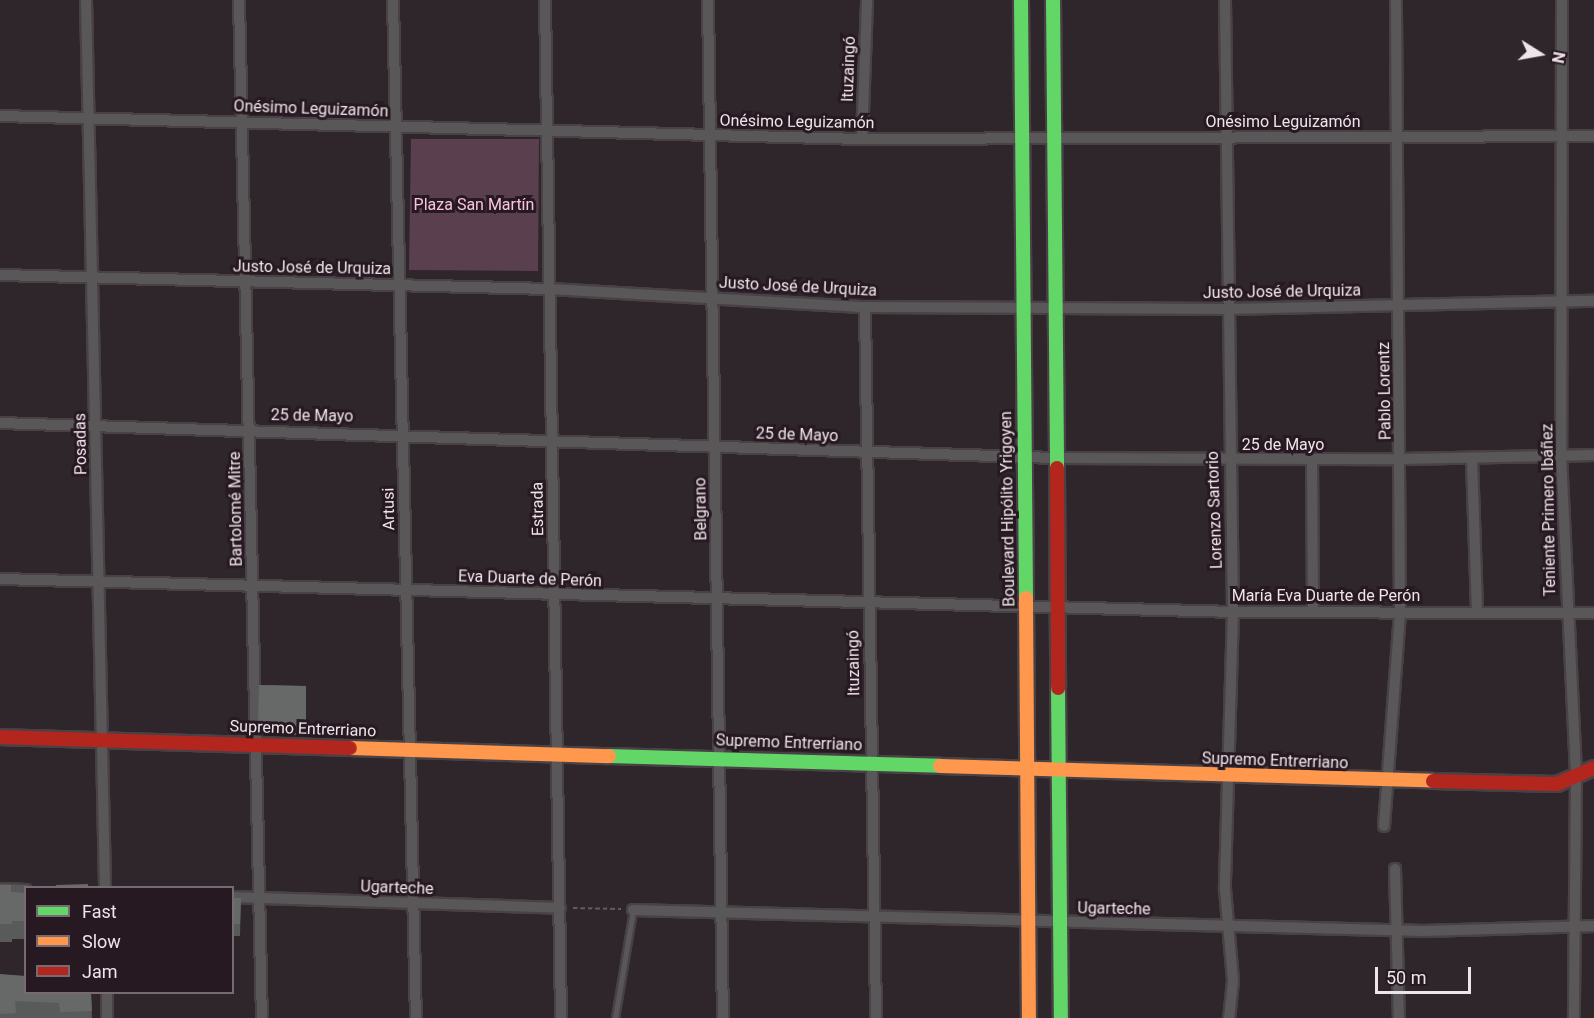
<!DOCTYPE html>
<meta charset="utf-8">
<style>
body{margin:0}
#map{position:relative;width:1594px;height:1018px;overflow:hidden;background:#2e262a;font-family:Roboto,sans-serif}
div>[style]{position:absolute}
.green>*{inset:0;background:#5a3f4e}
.path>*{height:2px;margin-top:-1px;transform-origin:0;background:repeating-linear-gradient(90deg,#615c5f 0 4.5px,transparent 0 7.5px)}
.roads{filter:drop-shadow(2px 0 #484145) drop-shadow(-2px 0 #484145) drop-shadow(0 2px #484145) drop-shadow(0 -2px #484145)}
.lane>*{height:5px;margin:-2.5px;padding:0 2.5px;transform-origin:2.5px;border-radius:2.5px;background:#5a5759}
.street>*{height:10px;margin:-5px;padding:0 5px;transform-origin:5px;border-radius:5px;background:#5a5759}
.fast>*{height:14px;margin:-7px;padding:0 7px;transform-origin:7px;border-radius:7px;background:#63d668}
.slow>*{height:14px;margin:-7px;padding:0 7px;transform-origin:7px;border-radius:7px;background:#ff974d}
.jam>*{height:14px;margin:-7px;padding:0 7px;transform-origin:7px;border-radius:7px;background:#b3261e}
.wall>*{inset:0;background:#595a5a}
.building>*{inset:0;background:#676969}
span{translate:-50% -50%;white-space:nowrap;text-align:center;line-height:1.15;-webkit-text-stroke:6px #271921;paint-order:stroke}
.street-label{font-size:16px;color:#eee4e9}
.park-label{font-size:16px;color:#fac3e1}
.legend{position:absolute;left:24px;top:886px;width:210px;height:108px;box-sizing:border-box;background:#271921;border:2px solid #776a71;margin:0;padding:8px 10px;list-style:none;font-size:18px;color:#eee4e9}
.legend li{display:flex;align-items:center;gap:12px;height:30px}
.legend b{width:30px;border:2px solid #776a71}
.north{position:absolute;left:1510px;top:24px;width:60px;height:60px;-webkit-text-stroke:4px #271921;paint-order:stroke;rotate:101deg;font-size:16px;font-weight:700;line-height:24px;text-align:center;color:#eee4e9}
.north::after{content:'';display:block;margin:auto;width:21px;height:27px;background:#eee4e9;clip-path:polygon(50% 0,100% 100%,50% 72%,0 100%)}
.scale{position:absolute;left:1375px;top:967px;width:96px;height:27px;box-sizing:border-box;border:3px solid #eee4e9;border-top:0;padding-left:8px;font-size:18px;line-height:21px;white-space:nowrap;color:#eee4e9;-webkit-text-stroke:4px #271921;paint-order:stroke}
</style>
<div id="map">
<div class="green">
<i style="clip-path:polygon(411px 139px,539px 139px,538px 271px,409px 270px)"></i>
</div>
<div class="path">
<i style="left:573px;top:908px;width:48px;rotate:1.2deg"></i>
</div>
<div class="roads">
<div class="lane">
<i style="left:615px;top:1018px;width:109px;rotate:-80.5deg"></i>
</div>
<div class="street">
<i style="left:86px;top:0;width:888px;rotate:88.77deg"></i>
<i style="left:239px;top:0;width:1018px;rotate:88.71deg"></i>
<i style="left:393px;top:0;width:1018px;rotate:88.71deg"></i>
<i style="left:545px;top:0;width:1018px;rotate:89.1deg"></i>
<i style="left:708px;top:0;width:1018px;rotate:89.16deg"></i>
<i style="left:1225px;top:0;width:612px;rotate:89.25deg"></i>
<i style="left:1233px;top:612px;width:277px;rotate:91.7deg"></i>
<i style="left:1225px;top:889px;width:92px;rotate:85deg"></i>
<i style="left:1233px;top:981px;width:37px;rotate:96deg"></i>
<i style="left:1562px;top:0;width:455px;rotate:90.1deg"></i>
<i style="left:1561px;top:455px;width:322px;rotate:87.3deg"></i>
<i style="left:1576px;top:777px;width:241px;rotate:90.5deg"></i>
<i style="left:0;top:116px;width:862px;rotate:1.53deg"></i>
<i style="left:862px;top:139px;width:732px;rotate:-0.23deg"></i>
<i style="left:862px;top:139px;width:139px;rotate:-87.9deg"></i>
<i style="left:0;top:275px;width:550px;rotate:1.46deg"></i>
<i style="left:550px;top:289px;width:316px;rotate:3.3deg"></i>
<i style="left:865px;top:307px;width:363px;rotate:0.3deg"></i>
<i style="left:1228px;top:309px;width:366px;rotate:-1.3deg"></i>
<i style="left:865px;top:307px;width:711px;rotate:89.11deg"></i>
<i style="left:0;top:423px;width:1058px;rotate:1.9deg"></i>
<i style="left:1057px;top:458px;width:345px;rotate:0.2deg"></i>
<i style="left:1402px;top:459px;width:192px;rotate:-1.2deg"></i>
<i style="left:1312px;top:459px;width:153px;rotate:89.6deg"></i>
<i style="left:1472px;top:459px;width:151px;rotate:88.1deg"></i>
<i style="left:0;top:579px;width:1233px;rotate:1.53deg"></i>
<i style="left:1233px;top:612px;width:361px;rotate:0.2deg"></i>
<i style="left:1384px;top:826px;width:216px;rotate:-85.7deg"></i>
<i style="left:1400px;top:611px;width:611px;rotate:-90.38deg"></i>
<i style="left:1395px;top:869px;width:149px;rotate:88.5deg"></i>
<i style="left:0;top:889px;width:26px;rotate:2deg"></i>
<i style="left:232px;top:897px;width:328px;rotate:1.9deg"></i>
<i style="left:633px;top:910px;width:791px;rotate:1.52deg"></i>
<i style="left:1424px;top:931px;width:170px;rotate:-1.7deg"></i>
<i style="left:107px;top:992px;width:26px;rotate:90deg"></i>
</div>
<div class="fast">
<i style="left:1021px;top:0;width:598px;rotate:89.52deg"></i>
<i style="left:1053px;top:0;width:468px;rotate:89.5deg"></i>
<i style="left:1058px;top:688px;width:330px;rotate:89.5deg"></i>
<i style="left:609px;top:756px;width:331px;rotate:1.7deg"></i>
</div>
<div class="slow">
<i style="left:1026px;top:598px;width:420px;rotate:89.6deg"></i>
<i style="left:350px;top:748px;width:259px;rotate:1.8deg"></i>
<i style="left:940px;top:766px;width:493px;rotate:1.7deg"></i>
</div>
<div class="jam">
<i style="left:1057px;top:468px;width:220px;rotate:89.7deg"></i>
<i style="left:0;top:737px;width:350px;rotate:1.8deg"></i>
<i style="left:1433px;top:781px;width:124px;rotate:1.4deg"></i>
<i style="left:1557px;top:784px;width:40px;rotate:-23.4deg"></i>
</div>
</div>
<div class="wall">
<i style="clip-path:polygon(259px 685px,306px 686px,306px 735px,258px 735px)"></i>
<i style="clip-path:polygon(0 885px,11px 892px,26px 893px,26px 939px,12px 939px,12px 942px,0 942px)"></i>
<i style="clip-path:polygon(232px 898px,241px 898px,240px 936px,232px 936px)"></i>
<i style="clip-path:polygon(0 974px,91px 993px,92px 1018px,0 1018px)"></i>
</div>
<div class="building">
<i style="clip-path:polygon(259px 685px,306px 686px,306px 726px,258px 726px)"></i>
<i style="clip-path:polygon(88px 884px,88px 888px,56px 888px,56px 885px)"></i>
<i style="clip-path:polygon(0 885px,11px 885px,11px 892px,26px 893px,26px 921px,12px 921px,12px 924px,0 924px)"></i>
<i style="clip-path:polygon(232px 898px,241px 898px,240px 924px,232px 924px)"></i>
<i style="clip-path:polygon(0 974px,26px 976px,26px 993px,91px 993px,92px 1011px,60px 1012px,59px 1003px,15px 1001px,16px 1013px,0 1014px)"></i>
</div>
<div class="street-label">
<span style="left:849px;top:69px;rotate:-88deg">Ituzaingó</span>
<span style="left:311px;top:109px;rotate:2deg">Onésimo Leguizamón</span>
<span style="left:797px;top:122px;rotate:1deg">Onésimo Leguizamón</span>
<span style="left:1283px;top:122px">Onésimo Leguizamón</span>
<span style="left:312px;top:268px;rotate:1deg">Justo José de Urquiza</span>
<span style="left:798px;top:287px;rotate:3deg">Justo José de Urquiza</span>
<span style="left:1282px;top:292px;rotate:-1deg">Justo José de Urquiza</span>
<span style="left:1385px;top:391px;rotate:-91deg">Pablo Lorentz</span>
<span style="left:312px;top:416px;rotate:1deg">25 de Mayo</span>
<span style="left:797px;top:435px;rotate:2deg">25 de Mayo</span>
<span style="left:81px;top:444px;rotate:-91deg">Posadas</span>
<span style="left:1283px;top:445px">25 de Mayo</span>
<span style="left:236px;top:509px;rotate:-91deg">Bartolomé Mitre</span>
<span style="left:389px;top:509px;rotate:-91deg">Artusi</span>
<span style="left:538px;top:509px;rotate:-91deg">Estrada</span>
<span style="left:701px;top:509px;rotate:-91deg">Belgrano</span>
<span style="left:1008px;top:509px;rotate:-91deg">Boulevard Hipólito Yrigoyen</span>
<span style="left:1215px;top:510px;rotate:-92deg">Lorenzo Sartorio</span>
<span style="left:1549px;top:510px;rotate:-91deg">Teniente Primero Ibáñez</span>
<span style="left:530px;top:579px;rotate:2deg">Eva Duarte de Perón</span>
<span style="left:1326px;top:596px">María Eva Duarte de Perón</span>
<span style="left:854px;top:663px;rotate:-91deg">Ituzaingó</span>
<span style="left:303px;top:729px;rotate:2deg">Supremo Entrerriano</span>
<span style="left:789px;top:743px;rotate:2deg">Supremo Entrerriano</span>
<span style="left:1275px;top:761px;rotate:2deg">Supremo Entrerriano</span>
<span style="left:397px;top:888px;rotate:2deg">Ugarteche</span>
<span style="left:1114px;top:909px;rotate:1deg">Ugarteche</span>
</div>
<div class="park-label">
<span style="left:474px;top:205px">Plaza San Martín</span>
</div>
<ul class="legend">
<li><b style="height:8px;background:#63d668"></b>Fast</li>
<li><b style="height:8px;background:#ff974d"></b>Slow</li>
<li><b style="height:8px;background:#b3261e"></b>Jam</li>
</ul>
<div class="north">N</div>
<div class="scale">50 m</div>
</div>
